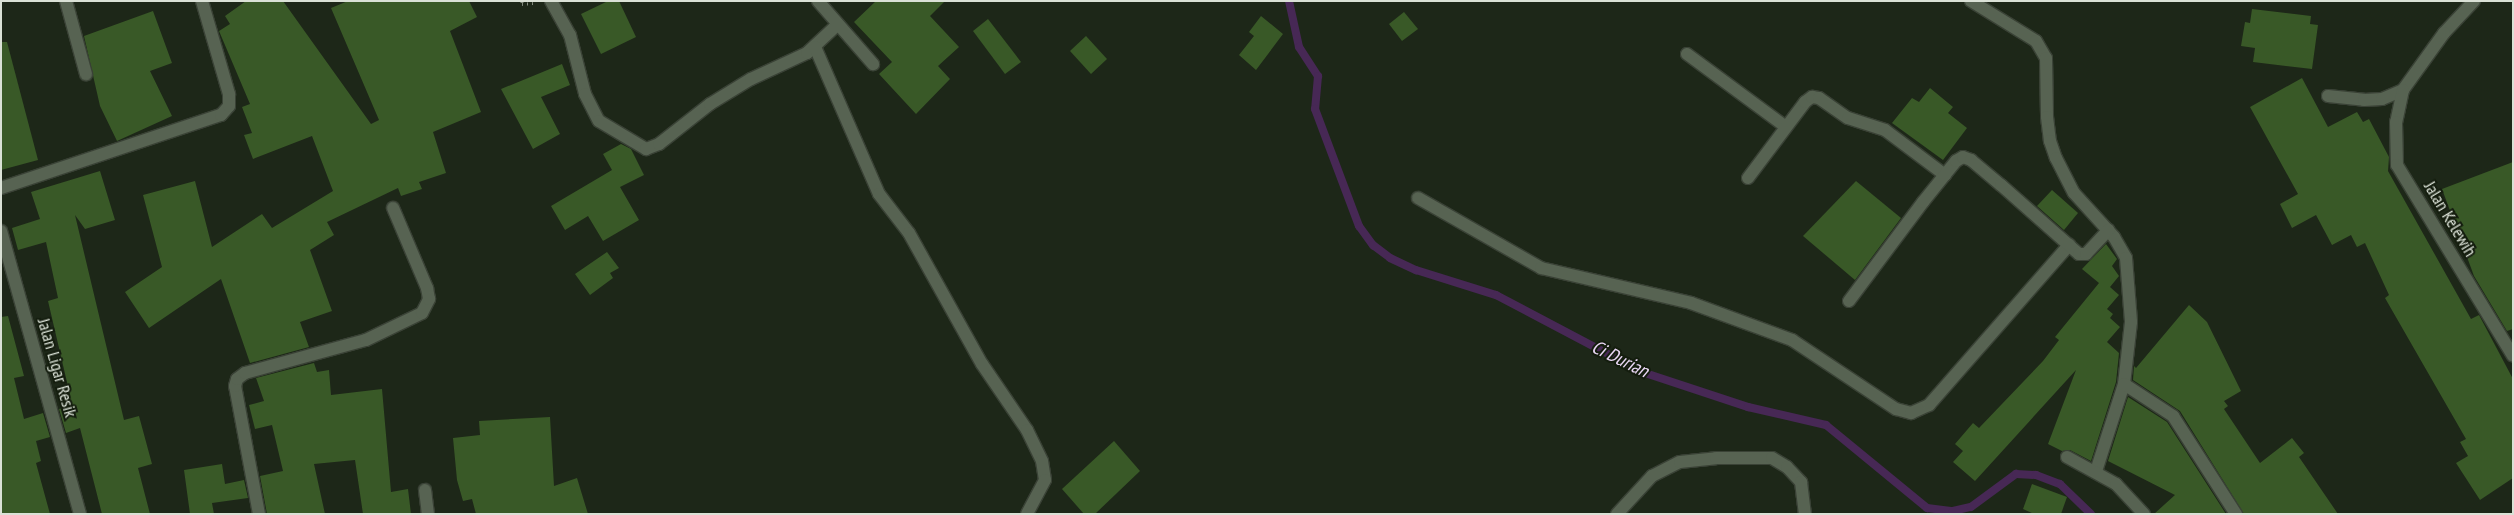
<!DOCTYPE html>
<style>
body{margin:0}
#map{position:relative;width:2514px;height:515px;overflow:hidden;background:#1d2718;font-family:"PT Sans Narrow",sans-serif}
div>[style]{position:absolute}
.stream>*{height:8px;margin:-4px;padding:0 4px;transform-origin:4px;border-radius:4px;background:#472855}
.building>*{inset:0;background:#395927}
.path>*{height:3px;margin-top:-1.5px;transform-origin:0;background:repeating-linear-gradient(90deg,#858d80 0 1px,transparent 0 5px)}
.roads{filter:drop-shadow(1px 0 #3a4236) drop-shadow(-1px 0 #3a4236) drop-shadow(0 1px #3a4236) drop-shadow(0 -1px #3a4236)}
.lane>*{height:12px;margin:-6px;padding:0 6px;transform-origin:6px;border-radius:6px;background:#576352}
.street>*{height:12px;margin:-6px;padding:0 6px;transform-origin:6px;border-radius:6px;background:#576352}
span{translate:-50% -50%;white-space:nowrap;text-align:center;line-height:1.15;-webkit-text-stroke:4px #141d0e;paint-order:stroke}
.street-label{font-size:18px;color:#dae1d6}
.water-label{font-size:19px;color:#ead7f5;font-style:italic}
.frame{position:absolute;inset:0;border:2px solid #dae1d6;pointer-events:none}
</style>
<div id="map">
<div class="stream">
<i style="left:1289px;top:1px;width:47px;rotate:77.7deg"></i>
<i style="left:1299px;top:47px;width:35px;rotate:57deg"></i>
<i style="left:1318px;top:76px;width:33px;rotate:95deg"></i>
<i style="left:1315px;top:109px;width:125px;rotate:69.4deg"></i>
<i style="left:1359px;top:226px;width:24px;rotate:54deg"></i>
<i style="left:1373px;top:245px;width:21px;rotate:37deg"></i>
<i style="left:1390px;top:258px;width:29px;rotate:25deg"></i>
<i style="left:1416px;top:270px;width:84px;rotate:17.4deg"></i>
<i style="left:1496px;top:295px;width:165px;rotate:27.8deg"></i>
<i style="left:1642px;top:372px;width:112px;rotate:18.3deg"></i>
<i style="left:1748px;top:407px;width:80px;rotate:13deg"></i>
<i style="left:1826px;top:425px;width:131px;rotate:39.4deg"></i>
<i style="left:1927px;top:508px;width:26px;rotate:7deg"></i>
<i style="left:1953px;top:511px;width:18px;rotate:-13deg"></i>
<i style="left:1971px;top:507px;width:56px;rotate:-36.3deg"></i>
<i style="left:2016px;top:474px;width:20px;rotate:3deg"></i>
<i style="left:2036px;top:475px;width:26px;rotate:21deg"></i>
<i style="left:2060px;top:484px;width:43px;rotate:44.1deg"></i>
</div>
<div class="building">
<i style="clip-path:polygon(246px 1px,283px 1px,371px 124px,379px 120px,331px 8px,348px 1px,469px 1px,477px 17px,450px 31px,481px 112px,433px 132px,446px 173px,419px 182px,422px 189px,401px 196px,398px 188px,327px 222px,334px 235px,310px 250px,332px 311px,300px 322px,309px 347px,250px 363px,221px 279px,149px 328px,125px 292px,162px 267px,143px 195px,195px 181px,212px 247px,262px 214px,272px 228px,333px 191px,312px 136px,253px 159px,244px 135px,252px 133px,242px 107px,250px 104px,219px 31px,230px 24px,225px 16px)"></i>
<i style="clip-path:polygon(608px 1px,619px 1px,636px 37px,601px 54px,581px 14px)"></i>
<i style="clip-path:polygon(876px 1px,945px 1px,930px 16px,959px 47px,938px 66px,950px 79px,916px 114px,879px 74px,892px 62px,854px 22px)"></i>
<i style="clip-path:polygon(2252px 9px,2311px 16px,2310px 24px,2318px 25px,2312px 69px,2253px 62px,2255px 48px,2241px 46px,2245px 22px,2250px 23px)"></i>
<i style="clip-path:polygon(153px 11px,172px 63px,150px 71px,172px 116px,117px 141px,100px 106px,84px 36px)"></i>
<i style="clip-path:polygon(1404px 12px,1418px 29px,1402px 41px,1389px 24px)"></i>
<i style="clip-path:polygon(1261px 16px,1283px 34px,1256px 70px,1239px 55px,1254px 36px,1249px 32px)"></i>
<i style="clip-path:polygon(988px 19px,1021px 62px,1005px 74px,973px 31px)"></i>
<i style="clip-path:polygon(1086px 36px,1107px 59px,1091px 74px,1070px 51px)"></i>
<i style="clip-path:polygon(1px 42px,7px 42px,38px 160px,1px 170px)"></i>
<i style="clip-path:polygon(562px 64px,570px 85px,541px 97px,560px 134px,533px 149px,501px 89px)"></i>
<i style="clip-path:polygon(2302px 78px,2328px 127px,2357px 112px,2363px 122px,2369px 119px,2389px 157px,2388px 171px,2471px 319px,2479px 315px,2513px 379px,2513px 478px,2480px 500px,2456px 463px,2468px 456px,2460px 442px,2466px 439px,2385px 298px,2389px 295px,2365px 243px,2357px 247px,2351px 235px,2332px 245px,2316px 215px,2292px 228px,2280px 204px,2298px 194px,2250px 107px)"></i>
<i style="clip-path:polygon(1930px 88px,1953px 107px,1948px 113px,1967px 128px,1943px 160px,1892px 123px,1912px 98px,1919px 102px)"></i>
<i style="clip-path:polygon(621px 144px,631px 149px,644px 175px,620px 187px,639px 220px,603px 241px,588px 216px,565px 230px,551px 206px,612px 170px,603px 154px)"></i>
<i style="clip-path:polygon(2513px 162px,2513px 329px,2507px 331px,2474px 276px,2442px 189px)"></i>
<i style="clip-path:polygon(100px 171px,115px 220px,85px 229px,75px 215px,124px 420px,139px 416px,152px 464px,138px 468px,150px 514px,102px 514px,80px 428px,66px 433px,59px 409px,63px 408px,61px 397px,70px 395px,48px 301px,58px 298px,46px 242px,18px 250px,12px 228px,40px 219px,31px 192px)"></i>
<i style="clip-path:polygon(1856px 181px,1901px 218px,1855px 280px,1803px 236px)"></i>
<i style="clip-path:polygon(2052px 190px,2078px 213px,2064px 230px,2037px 206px)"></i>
<i style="clip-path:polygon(2106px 244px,2117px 259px,2112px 266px,2119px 276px,2110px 287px,2119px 295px,2107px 309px,2113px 314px,2110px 318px,2120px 327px,2107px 342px,2119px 353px,2116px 382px,2091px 461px,2070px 450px,2062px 451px,2048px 444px,2076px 370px,1975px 481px,1953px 462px,1963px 451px,1955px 444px,1973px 423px,1979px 428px,2043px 361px,2059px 340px,2055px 337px,2099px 283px,2082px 269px)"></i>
<i style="clip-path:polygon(607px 252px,619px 268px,610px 273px,613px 278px,590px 295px,575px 274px)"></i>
<i style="clip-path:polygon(2189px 305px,2207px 322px,2241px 391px,2224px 401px,2228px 406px,2224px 409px,2260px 463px,2292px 438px,2304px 453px,2299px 457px,2338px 514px,2244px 514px,2180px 411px,2133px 380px,2134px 366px,2136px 368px)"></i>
<i style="clip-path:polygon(8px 316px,24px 376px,14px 378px,24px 419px,43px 413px,50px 437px,36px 441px,41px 461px,36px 463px,50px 514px,1px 514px,1px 317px)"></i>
<i style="clip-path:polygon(314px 363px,317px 372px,329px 370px,331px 395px,382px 389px,391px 492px,408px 489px,411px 514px,363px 514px,355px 460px,314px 464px,325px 514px,267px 514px,260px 476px,283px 471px,272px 425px,255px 429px,249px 405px,264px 401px,256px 378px)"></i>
<i style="clip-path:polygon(2128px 397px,2167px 422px,2226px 514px,2154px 514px,2175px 495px,2108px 461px)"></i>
<i style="clip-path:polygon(550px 417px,554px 486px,577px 478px,588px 514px,476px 514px,472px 499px,463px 501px,457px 480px,453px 438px,480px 435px,479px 421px)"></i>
<i style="clip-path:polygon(1114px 441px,1140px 471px,1095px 514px,1084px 514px,1062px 489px)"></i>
<i style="clip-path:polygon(222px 464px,225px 484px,244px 480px,248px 498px,212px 503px,214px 514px,190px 514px,184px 470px)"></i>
<i style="clip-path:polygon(2032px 484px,2067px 497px,2061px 514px,2034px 514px,2023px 509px)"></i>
</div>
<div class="path">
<i style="left:522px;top:1px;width:3px;rotate:90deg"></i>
<i style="left:522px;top:4px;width:11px;rotate:-5deg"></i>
</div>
<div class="roads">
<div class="lane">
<i style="left:2328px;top:96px;width:36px;rotate:6deg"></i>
<i style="left:2364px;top:100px;width:18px;rotate:-3deg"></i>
<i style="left:2382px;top:99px;width:23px;rotate:-23deg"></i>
</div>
<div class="street">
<i style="left:66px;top:1px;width:76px;rotate:74.7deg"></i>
<i style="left:551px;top:1px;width:39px;rotate:61deg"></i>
<i style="left:570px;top:35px;width:61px;rotate:75.7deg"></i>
<i style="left:585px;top:94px;width:30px;rotate:63deg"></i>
<i style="left:599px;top:121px;width:55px;rotate:30.8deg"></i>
<i style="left:646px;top:149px;width:14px;rotate:-21deg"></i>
<i style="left:659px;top:144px;width:65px;rotate:-38.1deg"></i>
<i style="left:710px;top:104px;width:48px;rotate:-31.4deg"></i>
<i style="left:751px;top:79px;width:62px;rotate:-24.9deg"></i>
<i style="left:807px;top:53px;width:42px;rotate:-43.1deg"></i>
<i style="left:818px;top:1px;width:84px;rotate:48.9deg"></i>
<i style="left:1971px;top:1px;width:76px;rotate:31.6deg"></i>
<i style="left:2036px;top:41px;width:20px;rotate:60deg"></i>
<i style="left:2046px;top:58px;width:59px;rotate:89deg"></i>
<i style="left:2047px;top:117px;width:24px;rotate:83deg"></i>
<i style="left:2050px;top:141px;width:18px;rotate:71deg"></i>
<i style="left:2056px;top:158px;width:39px;rotate:63deg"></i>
<i style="left:2074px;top:193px;width:59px;rotate:47.7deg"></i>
<i style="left:2114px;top:237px;width:24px;rotate:60deg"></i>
<i style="left:2126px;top:258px;width:64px;rotate:85.5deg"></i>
<i style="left:2131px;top:322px;width:62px;rotate:96.4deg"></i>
<i style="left:2124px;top:384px;width:91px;rotate:107.8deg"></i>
<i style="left:2474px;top:1px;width:44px;rotate:133.2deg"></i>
<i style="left:2444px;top:33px;width:70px;rotate:125.7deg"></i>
<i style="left:2403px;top:90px;width:33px;rotate:102deg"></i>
<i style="left:2396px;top:122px;width:43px;rotate:88.7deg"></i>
<i style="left:2397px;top:165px;width:223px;rotate:58.7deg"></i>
<i style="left:815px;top:47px;width:160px;rotate:66.5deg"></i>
<i style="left:879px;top:194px;width:49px;rotate:52.4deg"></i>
<i style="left:909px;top:233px;width:150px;rotate:60.9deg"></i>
<i style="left:982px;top:364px;width:80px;rotate:55.7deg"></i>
<i style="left:1027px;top:430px;width:34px;rotate:64deg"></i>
<i style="left:1042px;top:461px;width:19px;rotate:81deg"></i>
<i style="left:1045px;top:480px;width:38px;rotate:118deg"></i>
<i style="left:1687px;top:54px;width:123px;rotate:36.4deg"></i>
<i style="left:1748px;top:178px;width:95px;rotate:-53.1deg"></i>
<i style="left:1805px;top:102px;width:9px;rotate:-36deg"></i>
<i style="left:1812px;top:97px;width:7px;rotate:8deg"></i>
<i style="left:1819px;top:98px;width:35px;rotate:35deg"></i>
<i style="left:1848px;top:118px;width:39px;rotate:18deg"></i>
<i style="left:1885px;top:130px;width:75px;rotate:36.9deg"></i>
<i style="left:1px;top:188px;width:232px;rotate:-18.4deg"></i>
<i style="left:221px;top:115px;width:12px;rotate:-48deg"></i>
<i style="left:229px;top:106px;width:12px;rotate:-90deg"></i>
<i style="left:229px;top:94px;width:97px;rotate:-106.2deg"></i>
<i style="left:1418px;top:198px;width:142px;rotate:29.6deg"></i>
<i style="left:1541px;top:268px;width:154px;rotate:13.1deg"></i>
<i style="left:1691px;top:303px;width:108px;rotate:20.1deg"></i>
<i style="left:1792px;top:340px;width:125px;rotate:33.6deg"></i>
<i style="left:1896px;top:409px;width:16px;rotate:15deg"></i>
<i style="left:1911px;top:413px;width:20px;rotate:-24deg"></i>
<i style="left:1929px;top:405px;width:213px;rotate:-48.8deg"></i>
<i style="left:1px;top:231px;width:294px;rotate:74.4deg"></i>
<i style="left:1849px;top:301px;width:124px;rotate:-53.2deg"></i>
<i style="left:1923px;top:202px;width:53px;rotate:-51.2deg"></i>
<i style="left:1956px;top:161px;width:8px;rotate:-30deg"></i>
<i style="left:1963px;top:157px;width:9px;rotate:21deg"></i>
<i style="left:1971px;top:160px;width:39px;rotate:40deg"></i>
<i style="left:2001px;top:185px;width:104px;rotate:41.5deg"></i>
<i style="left:2079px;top:254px;width:7px"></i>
<i style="left:2086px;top:254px;width:33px;rotate:-47deg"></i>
<i style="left:2124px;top:384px;width:59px;rotate:33.1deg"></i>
<i style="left:2173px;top:416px;width:117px;rotate:57.3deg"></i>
<i style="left:2067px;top:457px;width:56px;rotate:28.9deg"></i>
<i style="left:2116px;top:484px;width:41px;rotate:47deg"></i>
<i style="left:425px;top:490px;width:24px;rotate:83deg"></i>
<i style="left:259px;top:514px;width:130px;rotate:-100.6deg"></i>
<i style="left:235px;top:386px;width:7px;rotate:-74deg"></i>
<i style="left:237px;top:379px;width:10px;rotate:-37deg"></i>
<i style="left:245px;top:373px;width:125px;rotate:-15.3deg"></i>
<i style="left:366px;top:340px;width:62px;rotate:-25.7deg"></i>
<i style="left:422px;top:313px;width:16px;rotate:-63deg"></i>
<i style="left:429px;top:299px;width:11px;rotate:-100deg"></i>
<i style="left:427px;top:288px;width:87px;rotate:-113deg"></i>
<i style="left:1617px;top:514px;width:52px;rotate:-47.4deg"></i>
<i style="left:1652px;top:476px;width:31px;rotate:-27deg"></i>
<i style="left:1680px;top:462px;width:36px;rotate:-6deg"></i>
<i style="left:1716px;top:458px;width:56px"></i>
<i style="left:1772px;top:458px;width:17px;rotate:31deg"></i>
<i style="left:1787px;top:467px;width:21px;rotate:47deg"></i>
<i style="left:1801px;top:482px;width:32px;rotate:83deg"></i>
</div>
</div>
<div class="street-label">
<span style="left:2450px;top:219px;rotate:59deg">Jalan Kelewih</span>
<span style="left:57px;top:368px;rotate:74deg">Jalan Ligar Resik</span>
</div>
<div class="water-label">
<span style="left:1620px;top:359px;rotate:26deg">Ci Durian</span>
</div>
<div class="frame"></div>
</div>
